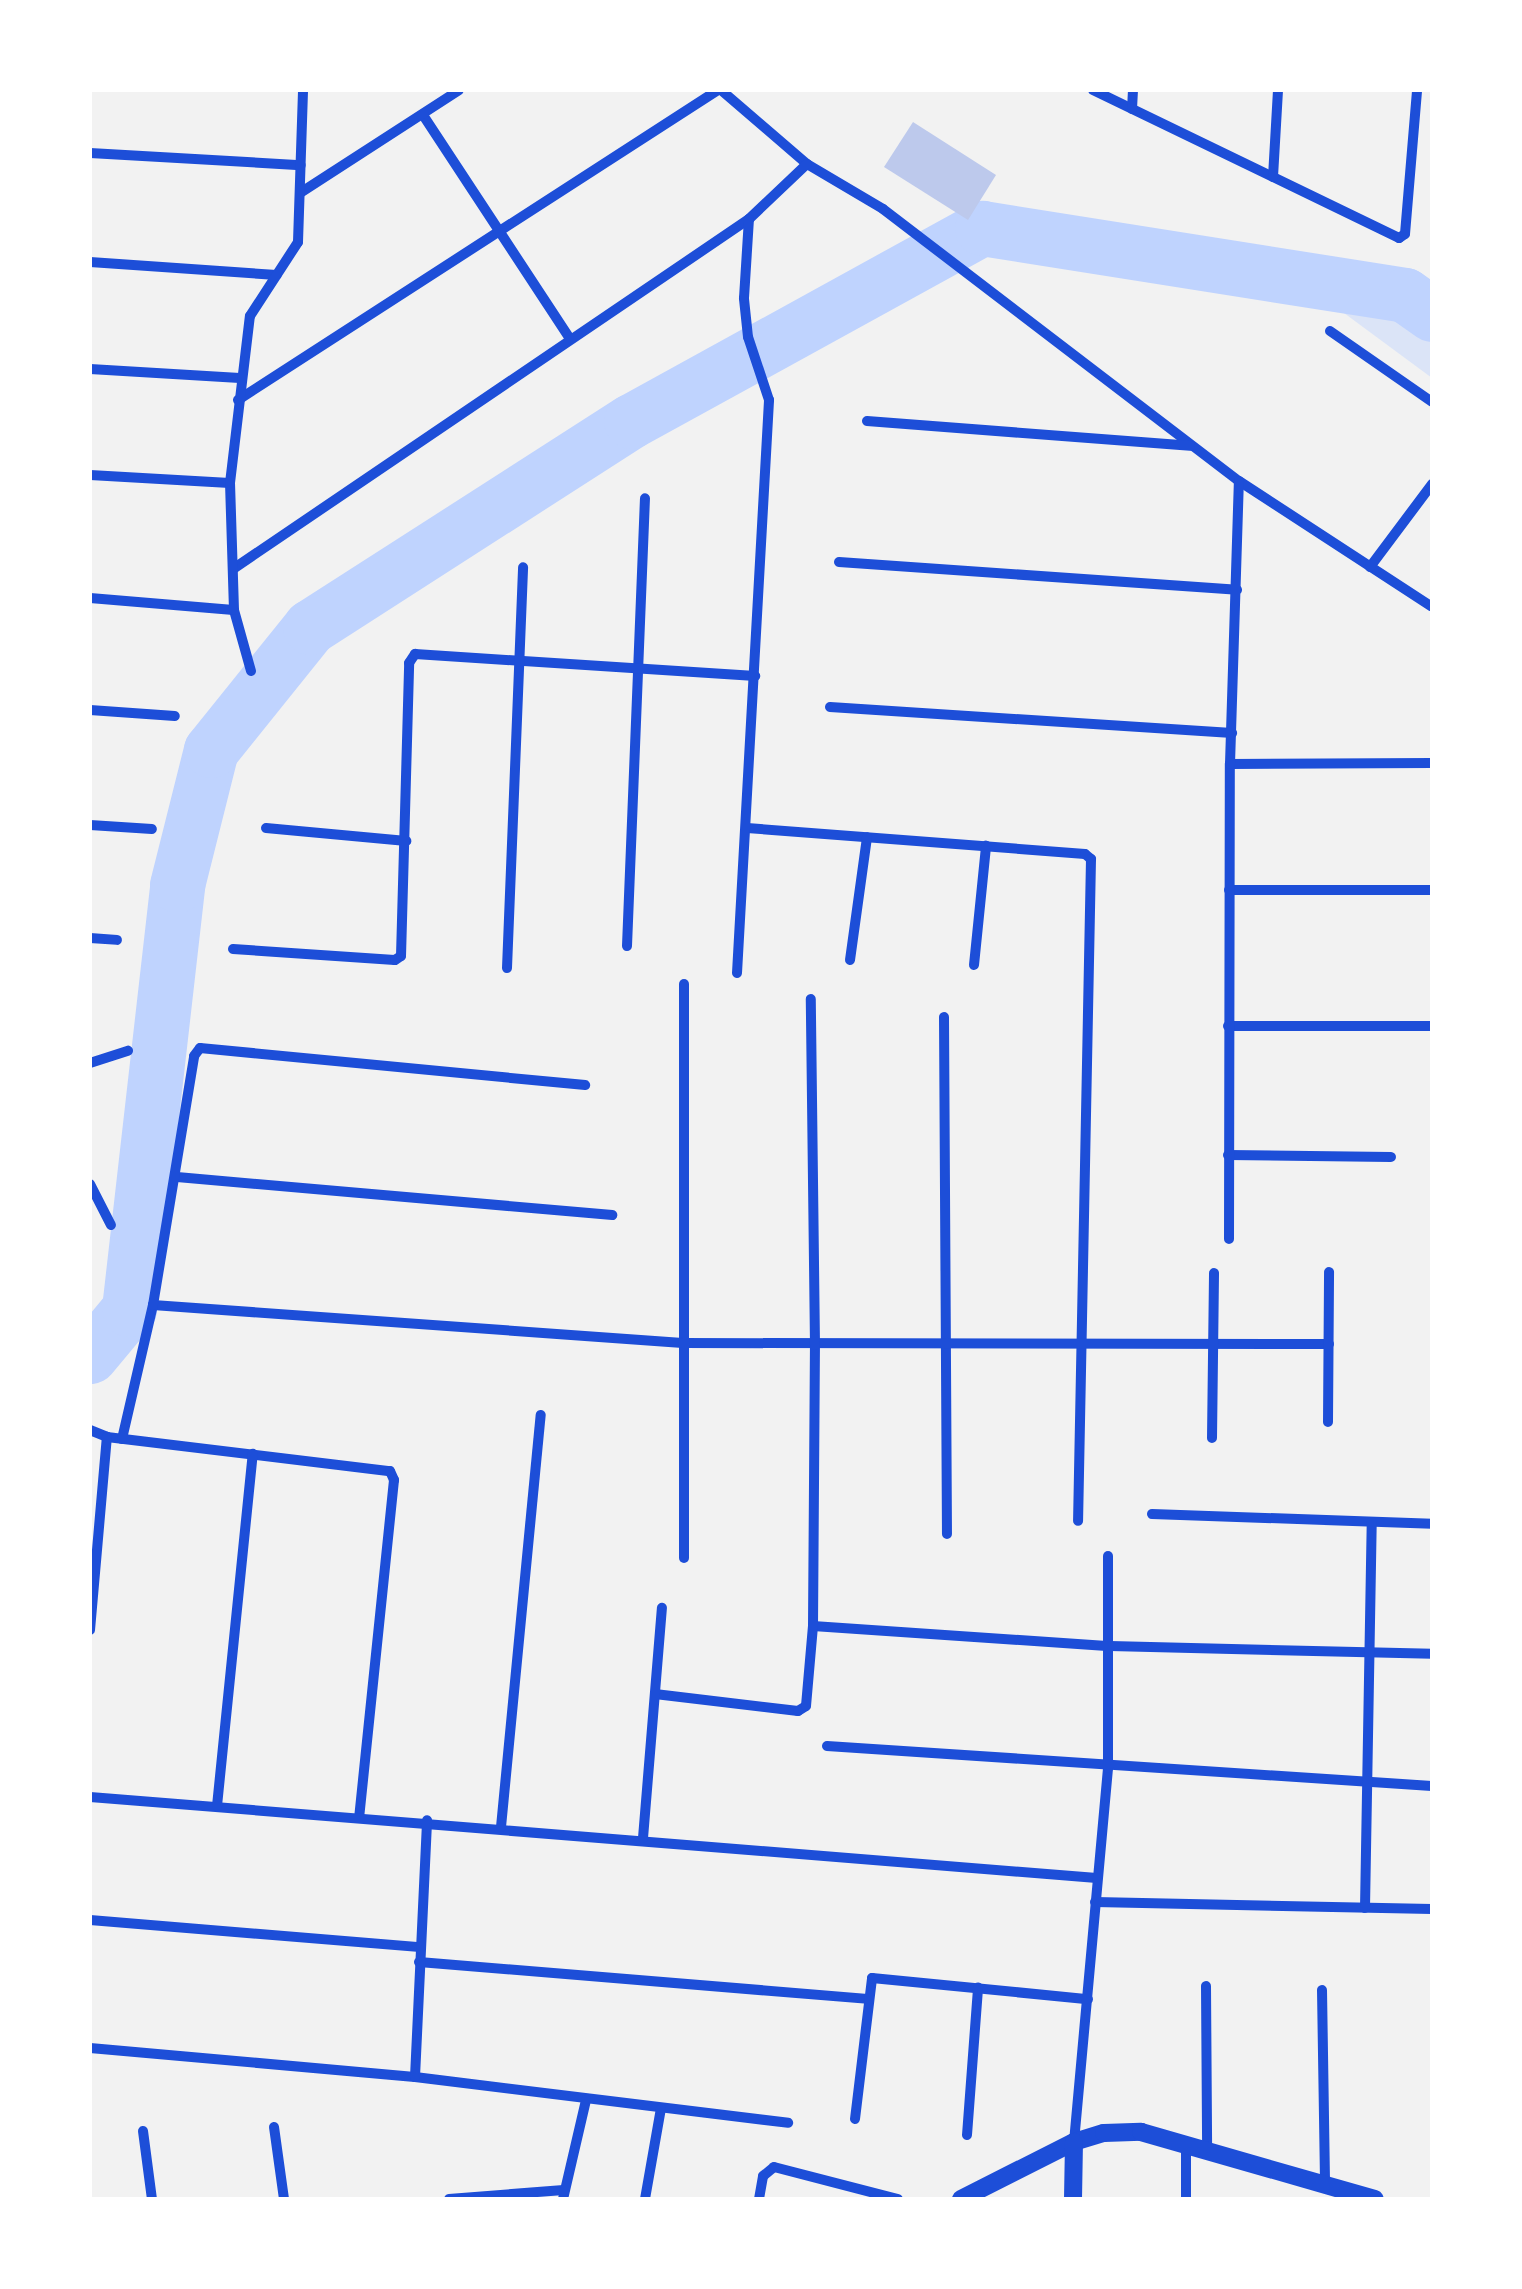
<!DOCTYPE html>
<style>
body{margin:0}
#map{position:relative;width:1522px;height:2289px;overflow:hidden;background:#f2f2f2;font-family:"Alegreya Sans",sans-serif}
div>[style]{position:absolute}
.green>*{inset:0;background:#dbe4f7}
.river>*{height:55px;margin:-27.5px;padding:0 27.5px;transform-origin:27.5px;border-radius:27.5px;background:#bfd3fe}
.building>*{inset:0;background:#bdc9ec}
.minor>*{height:10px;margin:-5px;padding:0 5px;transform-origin:5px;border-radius:5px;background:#1d4ed8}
.tertiary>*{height:18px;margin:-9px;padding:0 9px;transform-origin:9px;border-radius:9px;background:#1d4ed8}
span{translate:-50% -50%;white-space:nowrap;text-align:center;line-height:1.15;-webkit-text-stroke:9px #fff;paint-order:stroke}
.frame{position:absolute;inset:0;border:92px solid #fff;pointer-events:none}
</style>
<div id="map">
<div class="green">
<i style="clip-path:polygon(1368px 290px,1432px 332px,1432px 378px,1344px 313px)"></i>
</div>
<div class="river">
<i style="left:90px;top:1356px;width:61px;rotate:-50.3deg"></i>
<i style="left:129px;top:1309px;width:427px;rotate:-83.5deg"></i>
<i style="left:177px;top:885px;width:139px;rotate:-75.9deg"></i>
<i style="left:211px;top:750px;width:158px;rotate:-51.2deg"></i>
<i style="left:310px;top:627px;width:381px;rotate:-32.7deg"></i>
<i style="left:631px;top:421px;width:401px;rotate:-28.8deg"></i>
<i style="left:982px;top:228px;width:428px;rotate:9deg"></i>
<i style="left:1405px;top:295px;width:33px;rotate:35deg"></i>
</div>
<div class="building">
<i style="clip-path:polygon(913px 122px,996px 175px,968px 220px,884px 167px)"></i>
</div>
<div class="minor">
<i style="left:721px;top:90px;width:113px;rotate:40.7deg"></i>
<i style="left:807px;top:164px;width:88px;rotate:30.6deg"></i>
<i style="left:883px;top:209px;width:448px;rotate:37.4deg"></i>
<i style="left:1239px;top:481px;width:230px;rotate:33.1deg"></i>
<i style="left:1093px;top:90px;width:340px;rotate:25.8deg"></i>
<i style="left:1399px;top:238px;width:7px;rotate:-34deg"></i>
<i style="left:1405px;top:234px;width:144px;rotate:-85.2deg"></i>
<i style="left:1132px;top:109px;width:19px;rotate:-87deg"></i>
<i style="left:423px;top:115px;width:268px;rotate:56.7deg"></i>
<i style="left:90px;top:153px;width:211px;rotate:3.3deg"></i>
<i style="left:1273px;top:177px;width:87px;rotate:-86.7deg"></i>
<i style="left:300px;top:193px;width:189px;rotate:-32.9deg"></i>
<i style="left:90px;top:262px;width:187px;rotate:4deg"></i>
<i style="left:1330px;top:331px;width:124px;rotate:34.8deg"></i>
<i style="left:90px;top:369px;width:150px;rotate:3.4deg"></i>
<i style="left:238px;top:400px;width:571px;rotate:-32.86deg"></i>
<i style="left:867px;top:421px;width:324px;rotate:4.4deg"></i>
<i style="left:90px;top:475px;width:140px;rotate:3.3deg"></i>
<i style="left:839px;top:562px;width:399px;rotate:4deg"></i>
<i style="left:1370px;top:567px;width:104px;rotate:-53.2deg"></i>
<i style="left:233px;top:569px;width:624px;rotate:-34.15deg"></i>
<i style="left:749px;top:219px;width:80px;rotate:-43.5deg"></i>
<i style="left:90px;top:598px;width:144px;rotate:4.8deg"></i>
<i style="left:251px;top:671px;width:63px;rotate:-105.6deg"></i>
<i style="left:234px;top:610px;width:127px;rotate:-91.8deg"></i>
<i style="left:230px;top:483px;width:168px;rotate:-83.2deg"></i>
<i style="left:250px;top:316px;width:88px;rotate:-57deg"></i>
<i style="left:298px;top:242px;width:152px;rotate:-88.1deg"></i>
<i style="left:830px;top:707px;width:403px;rotate:3.7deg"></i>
<i style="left:90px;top:710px;width:85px;rotate:4deg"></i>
<i style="left:1230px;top:764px;width:202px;rotate:-0.3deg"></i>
<i style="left:90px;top:825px;width:62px;rotate:3.7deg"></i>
<i style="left:266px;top:828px;width:141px;rotate:5.3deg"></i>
<i style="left:747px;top:828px;width:339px;rotate:4.4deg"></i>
<i style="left:1085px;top:854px;width:8px;rotate:40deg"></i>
<i style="left:1091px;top:859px;width:662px;rotate:91.12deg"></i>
<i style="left:1229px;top:890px;width:203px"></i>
<i style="left:90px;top:938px;width:27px;rotate:4deg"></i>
<i style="left:627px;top:946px;width:448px;rotate:-87.7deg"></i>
<i style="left:233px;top:949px;width:162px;rotate:3.9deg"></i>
<i style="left:395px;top:960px;width:7px;rotate:-34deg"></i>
<i style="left:401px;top:956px;width:293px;rotate:-88.4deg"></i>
<i style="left:409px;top:663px;width:11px;rotate:-56deg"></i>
<i style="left:415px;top:654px;width:341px;rotate:3.7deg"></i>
<i style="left:850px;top:960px;width:124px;rotate:-82.1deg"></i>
<i style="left:974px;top:965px;width:120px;rotate:-84.2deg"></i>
<i style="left:507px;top:968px;width:401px;rotate:-87.7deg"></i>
<i style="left:737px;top:973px;width:574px;rotate:-86.8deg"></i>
<i style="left:769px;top:400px;width:66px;rotate:-108.4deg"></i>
<i style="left:748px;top:337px;width:39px;rotate:-96deg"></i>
<i style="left:744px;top:298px;width:79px;rotate:-86.4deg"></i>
<i style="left:684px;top:984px;width:574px;rotate:90deg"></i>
<i style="left:944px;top:1017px;width:517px;rotate:89.67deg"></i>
<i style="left:1228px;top:1026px;width:204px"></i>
<i style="left:90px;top:1063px;width:40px;rotate:-18deg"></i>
<i style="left:1228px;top:1155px;width:163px;rotate:0.7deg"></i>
<i style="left:177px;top:1177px;width:437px;rotate:5deg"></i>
<i style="left:90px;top:1184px;width:46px;rotate:62.9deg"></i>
<i style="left:1229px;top:1239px;width:475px;rotate:-89.9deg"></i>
<i style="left:1230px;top:764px;width:283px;rotate:-88.2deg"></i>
<i style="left:153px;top:1305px;width:531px;rotate:4.1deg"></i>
<i style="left:683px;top:1343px;width:646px;rotate:0.09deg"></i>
<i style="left:1328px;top:1422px;width:150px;rotate:-89.6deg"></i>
<i style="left:90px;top:1430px;width:18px;rotate:22deg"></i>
<i style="left:107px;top:1437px;width:285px;rotate:6.9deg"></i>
<i style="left:390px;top:1471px;width:10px;rotate:66deg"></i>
<i style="left:394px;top:1480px;width:338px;rotate:95.9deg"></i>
<i style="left:1212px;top:1438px;width:165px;rotate:-89.3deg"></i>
<i style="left:122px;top:1439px;width:138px;rotate:-77deg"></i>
<i style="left:153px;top:1305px;width:252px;rotate:-80.6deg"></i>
<i style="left:194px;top:1056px;width:10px;rotate:-53deg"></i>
<i style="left:200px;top:1048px;width:387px;rotate:5.5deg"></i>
<i style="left:1152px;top:1514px;width:280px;rotate:2deg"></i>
<i style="left:813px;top:1626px;width:298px;rotate:3.9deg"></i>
<i style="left:1110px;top:1646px;width:322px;rotate:1.4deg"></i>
<i style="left:90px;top:1630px;width:194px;rotate:-85deg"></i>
<i style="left:655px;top:1694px;width:144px;rotate:6.8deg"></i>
<i style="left:798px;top:1711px;width:9px;rotate:-32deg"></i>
<i style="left:806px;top:1706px;width:80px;rotate:-85deg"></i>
<i style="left:813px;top:1626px;width:281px;rotate:-89.6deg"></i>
<i style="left:815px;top:1345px;width:346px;rotate:-90.7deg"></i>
<i style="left:827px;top:1746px;width:606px;rotate:3.78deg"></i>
<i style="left:90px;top:1797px;width:1010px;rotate:4.6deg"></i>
<i style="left:217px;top:1806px;width:354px;rotate:-84.2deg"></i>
<i style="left:501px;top:1827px;width:414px;rotate:-84.5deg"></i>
<i style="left:643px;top:1838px;width:231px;rotate:-85.3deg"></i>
<i style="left:1095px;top:1902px;width:337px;rotate:1.2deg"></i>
<i style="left:1365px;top:1908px;width:386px;rotate:-89deg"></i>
<i style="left:90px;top:1920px;width:331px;rotate:4.7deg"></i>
<i style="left:419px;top:1962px;width:450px;rotate:4.7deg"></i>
<i style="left:1206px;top:1986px;width:162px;rotate:89.6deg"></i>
<i style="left:1322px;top:1990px;width:194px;rotate:89.1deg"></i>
<i style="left:90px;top:2048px;width:326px;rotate:5.1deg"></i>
<i style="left:415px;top:2077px;width:376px;rotate:7deg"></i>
<i style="left:415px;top:2077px;width:257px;rotate:-87.3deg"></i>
<i style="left:855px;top:2119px;width:142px;rotate:-83.1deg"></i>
<i style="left:872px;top:1978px;width:217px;rotate:5.6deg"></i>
<i style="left:274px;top:2127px;width:73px;rotate:82.1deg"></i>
<i style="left:143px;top:2131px;width:69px;rotate:82.5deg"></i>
<i style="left:967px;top:2135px;width:148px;rotate:-85.7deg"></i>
<i style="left:1074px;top:2142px;width:376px;rotate:-84.8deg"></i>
<i style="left:1108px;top:1768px;width:212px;rotate:-90deg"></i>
<i style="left:449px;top:2199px;width:115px;rotate:-4.5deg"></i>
<i style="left:563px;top:2199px;width:102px;rotate:-76.9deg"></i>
<i style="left:645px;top:2199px;width:92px;rotate:-80deg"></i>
<i style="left:759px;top:2199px;width:23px;rotate:-80deg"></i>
<i style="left:763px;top:2176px;width:14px;rotate:-39deg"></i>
<i style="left:774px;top:2167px;width:128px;rotate:14.5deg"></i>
<i style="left:1186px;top:2199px;width:56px;rotate:-90deg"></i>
</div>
<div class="tertiary">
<i style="left:961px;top:2199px;width:127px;rotate:-26.8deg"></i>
<i style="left:1074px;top:2142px;width:31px;rotate:-17deg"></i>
<i style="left:1104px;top:2133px;width:37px;rotate:-2deg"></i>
<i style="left:1141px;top:2132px;width:243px;rotate:16deg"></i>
<i style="left:1073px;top:2199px;width:57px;rotate:-89deg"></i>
</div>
<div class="frame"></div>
</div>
